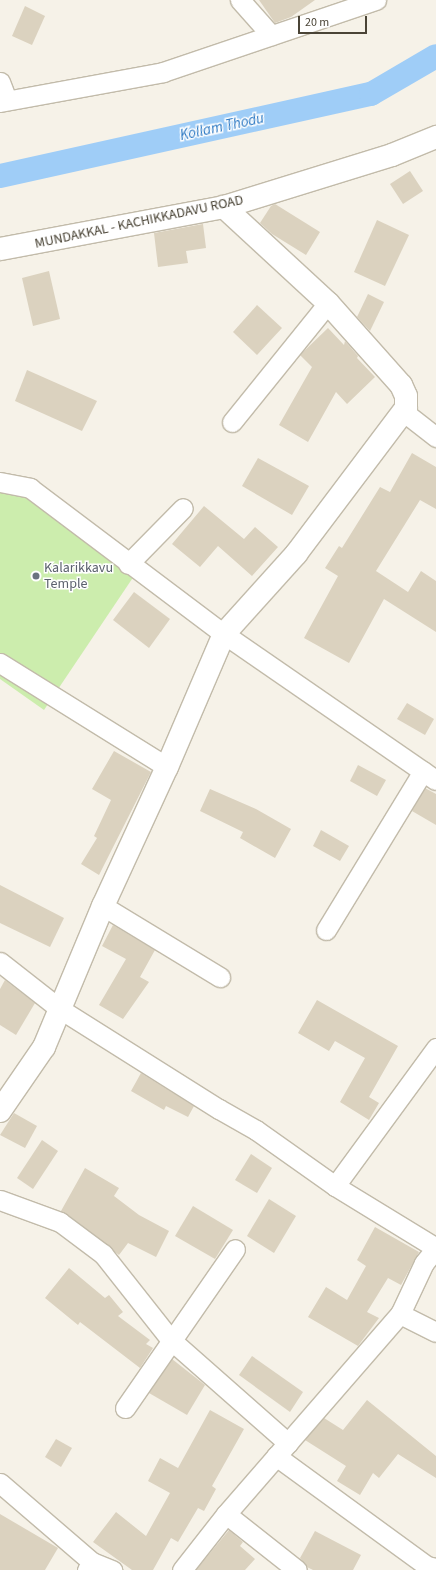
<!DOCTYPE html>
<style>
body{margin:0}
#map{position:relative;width:436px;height:1570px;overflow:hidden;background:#f6f2e8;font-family:"Source Sans 3",sans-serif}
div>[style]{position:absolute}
.green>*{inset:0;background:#ccedad}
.canal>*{height:24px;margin:-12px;padding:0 12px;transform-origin:12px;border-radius:12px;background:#9fcdf7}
.building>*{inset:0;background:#dbd2bf}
.roads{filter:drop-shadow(1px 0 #c2bbaa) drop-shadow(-1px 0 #c2bbaa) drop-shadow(0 1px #c2bbaa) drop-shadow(0 -1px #c2bbaa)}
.minor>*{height:19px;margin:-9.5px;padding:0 9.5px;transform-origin:9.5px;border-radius:9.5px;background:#fff}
.tertiary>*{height:22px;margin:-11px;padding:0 11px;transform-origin:11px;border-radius:11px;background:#fff}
.dots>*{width:11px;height:11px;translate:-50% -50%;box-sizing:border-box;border:2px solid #fff;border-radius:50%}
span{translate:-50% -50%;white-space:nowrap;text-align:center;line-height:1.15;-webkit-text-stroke:3px #fff;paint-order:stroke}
.street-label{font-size:14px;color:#4a4436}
.worship-label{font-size:14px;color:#5b616d}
.left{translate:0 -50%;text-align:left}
.water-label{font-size:15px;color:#2373c1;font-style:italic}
.scale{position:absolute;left:298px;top:16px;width:69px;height:18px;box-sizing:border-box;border:2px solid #4a4436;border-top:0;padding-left:5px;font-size:12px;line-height:14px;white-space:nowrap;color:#4a4436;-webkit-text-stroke:3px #fff;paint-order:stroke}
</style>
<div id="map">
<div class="green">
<i style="clip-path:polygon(0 490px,25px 494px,134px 576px,44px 710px,0 679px)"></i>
</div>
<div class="canal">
<i style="left:0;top:176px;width:380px;rotate:-12.5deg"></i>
<i style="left:371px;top:94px;width:75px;rotate:-30.3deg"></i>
</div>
<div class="building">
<i style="clip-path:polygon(259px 0,315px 0,291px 17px,275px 23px)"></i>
<i style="clip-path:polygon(25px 6px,45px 16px,32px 45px,12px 36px)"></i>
<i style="clip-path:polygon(410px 171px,423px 191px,403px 204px,390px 184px)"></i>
<i style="clip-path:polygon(275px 204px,320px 232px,306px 255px,272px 234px,260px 223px,271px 206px)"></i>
<i style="clip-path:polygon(377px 220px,409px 235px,385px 286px,354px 272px)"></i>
<i style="clip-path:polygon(203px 224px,206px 248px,186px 251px,188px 263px,158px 267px,154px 233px)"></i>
<i style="clip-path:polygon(49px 271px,60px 319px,33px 326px,22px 278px)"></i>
<i style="clip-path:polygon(368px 294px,384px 302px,370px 331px,357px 317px)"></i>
<i style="clip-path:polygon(257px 305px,282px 328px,257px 355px,233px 332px)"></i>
<i style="clip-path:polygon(328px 328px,344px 345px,345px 341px,358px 356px,357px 358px,375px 377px,347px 404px,336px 392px,308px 442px,279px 425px,312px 367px,300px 355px)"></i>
<i style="clip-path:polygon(27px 370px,97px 401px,82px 431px,15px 401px)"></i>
<i style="clip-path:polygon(412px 453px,436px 467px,436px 509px,420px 500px,376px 571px,408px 592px,421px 571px,436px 581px,436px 632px,384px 599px,349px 663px,304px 638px,338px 576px,325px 568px,339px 546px,342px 548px,380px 487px,390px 492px)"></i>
<i style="clip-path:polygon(258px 458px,309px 486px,292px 515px,242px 486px)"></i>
<i style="clip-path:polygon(204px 506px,244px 539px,255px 527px,278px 547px,252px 576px,218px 546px,200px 567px,172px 544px)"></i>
<i style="clip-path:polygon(134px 592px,170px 619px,149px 648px,113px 620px)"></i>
<i style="clip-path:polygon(407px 703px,434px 719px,425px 735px,397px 719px)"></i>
<i style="clip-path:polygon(114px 751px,151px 772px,99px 875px,81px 864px,97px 838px,94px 836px,111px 800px,92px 789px)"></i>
<i style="clip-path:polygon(358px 765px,386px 780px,377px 796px,350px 781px)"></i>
<i style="clip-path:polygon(425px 788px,436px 794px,436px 825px,412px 811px)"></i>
<i style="clip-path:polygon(210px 789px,256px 809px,291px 829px,275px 858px,240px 838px,243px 832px,200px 811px)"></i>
<i style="clip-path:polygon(321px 830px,349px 846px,340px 861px,313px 846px)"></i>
<i style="clip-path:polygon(0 885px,64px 918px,50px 947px,0 923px)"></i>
<i style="clip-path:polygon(113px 925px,155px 950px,140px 977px,149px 982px,123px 1019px,99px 1005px,126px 959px,102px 946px)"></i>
<i style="clip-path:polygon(5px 980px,35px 1003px,16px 1035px,0 1025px,0 989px)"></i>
<i style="clip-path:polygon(317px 1000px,398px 1046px,369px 1097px,379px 1103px,369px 1120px,340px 1102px,365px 1058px,335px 1041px,329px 1051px,298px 1033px)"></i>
<i style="clip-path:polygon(141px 1073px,194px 1106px,188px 1117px,166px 1106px,164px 1110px,131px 1091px)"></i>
<i style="clip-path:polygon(14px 1113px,37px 1126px,25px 1148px,0 1135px)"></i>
<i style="clip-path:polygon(42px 1140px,58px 1151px,33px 1189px,17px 1178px)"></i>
<i style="clip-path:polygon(251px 1154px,272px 1168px,257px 1193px,235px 1180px)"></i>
<i style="clip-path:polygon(85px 1168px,119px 1188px,114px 1196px,139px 1215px,169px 1231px,156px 1257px,128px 1243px,119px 1255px,61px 1211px)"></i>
<i style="clip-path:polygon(269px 1199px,296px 1216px,274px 1253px,247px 1236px)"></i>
<i style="clip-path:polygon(193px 1206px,233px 1230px,215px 1259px,175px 1236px)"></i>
<i style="clip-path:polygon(375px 1227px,419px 1252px,401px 1285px,388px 1278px,367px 1312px,379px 1318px,358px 1346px,308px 1317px,326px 1287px,347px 1300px,366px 1266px,357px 1260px)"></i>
<i style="clip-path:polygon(69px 1268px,105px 1298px,109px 1295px,123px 1312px,118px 1316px,150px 1340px,146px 1344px,153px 1348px,140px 1368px,80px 1322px,78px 1325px,45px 1298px)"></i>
<i style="clip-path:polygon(252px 1356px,303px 1392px,290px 1412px,239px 1375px)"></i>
<i style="clip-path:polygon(172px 1359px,205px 1385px,187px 1415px,149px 1393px)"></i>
<i style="clip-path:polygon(367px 1400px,436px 1456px,436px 1478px,398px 1454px,379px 1478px,373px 1473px,360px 1495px,337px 1481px,346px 1466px,305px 1440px,324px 1418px,343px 1430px)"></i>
<i style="clip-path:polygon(210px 1410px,244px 1429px,212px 1486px,216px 1489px,204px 1511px,198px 1508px,178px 1542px,171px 1538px,153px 1570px,132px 1570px,93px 1542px,116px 1512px,146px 1536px,170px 1493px,148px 1481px,160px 1458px,178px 1468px)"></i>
<i style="clip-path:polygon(56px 1439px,72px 1448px,61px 1467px,45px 1457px)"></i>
<i style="clip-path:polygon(0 1514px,58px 1548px,45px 1570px,0 1570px)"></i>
<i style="clip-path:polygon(229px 1530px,243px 1542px,240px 1546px,255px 1559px,245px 1570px,196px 1570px)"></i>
<i style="clip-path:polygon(315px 1531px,361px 1555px,353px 1570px,313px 1570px,307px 1567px,300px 1558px)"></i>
</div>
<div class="roads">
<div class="minor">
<i style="left:240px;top:0;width:47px;rotate:48.5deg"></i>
<i style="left:0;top:82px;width:19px;rotate:69deg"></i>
<i style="left:0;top:102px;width:166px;rotate:-10.4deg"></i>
<i style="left:163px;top:72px;width:225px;rotate:-18.7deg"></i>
<i style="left:404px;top:412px;width:41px;rotate:38deg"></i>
<i style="left:232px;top:422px;width:153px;rotate:-51.1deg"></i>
<i style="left:0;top:482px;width:31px;rotate:11deg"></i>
<i style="left:30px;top:488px;width:243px;rotate:37deg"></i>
<i style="left:224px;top:634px;width:257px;rotate:34.6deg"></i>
<i style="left:128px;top:564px;width:78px;rotate:-45.5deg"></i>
<i style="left:0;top:663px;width:197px;rotate:31.9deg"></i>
<i style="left:103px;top:906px;width:137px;rotate:31.3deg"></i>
<i style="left:326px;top:930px;width:186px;rotate:-58.6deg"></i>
<i style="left:0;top:962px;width:76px;rotate:38.1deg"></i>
<i style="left:60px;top:1009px;width:188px;rotate:32.2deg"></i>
<i style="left:219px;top:1109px;width:43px;rotate:29.6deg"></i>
<i style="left:256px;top:1130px;width:97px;rotate:35.3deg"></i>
<i style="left:335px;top:1186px;width:119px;rotate:31.5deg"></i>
<i style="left:335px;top:1186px;width:171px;rotate:-53.8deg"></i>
<i style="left:0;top:1200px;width:64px;rotate:20.1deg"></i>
<i style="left:60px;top:1222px;width:54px;rotate:36.7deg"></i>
<i style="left:103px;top:1254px;width:110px;rotate:51.7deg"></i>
<i style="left:171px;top:1340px;width:156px;rotate:41.4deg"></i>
<i style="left:400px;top:1314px;width:40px;rotate:26.6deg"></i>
<i style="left:125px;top:1408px;width:193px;rotate:-55.3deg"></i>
<i style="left:276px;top:1456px;width:187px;rotate:36.1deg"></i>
<i style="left:427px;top:1566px;width:9px;rotate:13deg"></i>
<i style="left:0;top:1483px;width:121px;rotate:40.7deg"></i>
<i style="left:226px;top:1514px;width:90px;rotate:38.3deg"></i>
<i style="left:87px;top:1570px;width:9px;rotate:-58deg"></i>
<i style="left:92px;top:1562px;width:22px;rotate:22deg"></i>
<i style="left:182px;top:1570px;width:71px;rotate:-51.8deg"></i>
<i style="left:226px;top:1514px;width:265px;rotate:-49deg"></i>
<i style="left:400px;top:1314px;width:56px;rotate:-64.8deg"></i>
<i style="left:424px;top:1263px;width:19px;rotate:-51deg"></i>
</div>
<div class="tertiary">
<i style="left:0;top:249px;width:228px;rotate:-10.6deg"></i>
<i style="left:224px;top:207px;width:176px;rotate:-17.2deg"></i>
<i style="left:392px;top:155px;width:48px;rotate:-22.2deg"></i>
<i style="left:0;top:1111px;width:78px;rotate:-55.5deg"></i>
<i style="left:44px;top:1047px;width:153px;rotate:-67.3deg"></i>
<i style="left:103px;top:906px;width:153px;rotate:-65.3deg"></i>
<i style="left:167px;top:767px;width:145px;rotate:-66.8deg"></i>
<i style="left:224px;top:634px;width:108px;rotate:-48deg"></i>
<i style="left:296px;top:554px;width:183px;rotate:-53deg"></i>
<i style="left:406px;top:408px;width:12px;rotate:-90deg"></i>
<i style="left:406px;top:396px;width:12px;rotate:-114deg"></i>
<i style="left:401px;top:385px;width:110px;rotate:-131.7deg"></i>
<i style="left:328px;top:303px;width:142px;rotate:-137.3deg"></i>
</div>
</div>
<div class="dots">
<i style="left:36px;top:576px;background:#6b7280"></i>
</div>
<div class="street-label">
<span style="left:139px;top:222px;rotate:-12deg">MUNDAKKAL - KACHIKKADAVU ROAD</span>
</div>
<div class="worship-label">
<span class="left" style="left:44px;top:576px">Kalarikkavu<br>Temple</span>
</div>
<div class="water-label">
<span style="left:222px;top:127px;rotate:-12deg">Kollam Thodu</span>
</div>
<div class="scale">20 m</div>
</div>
